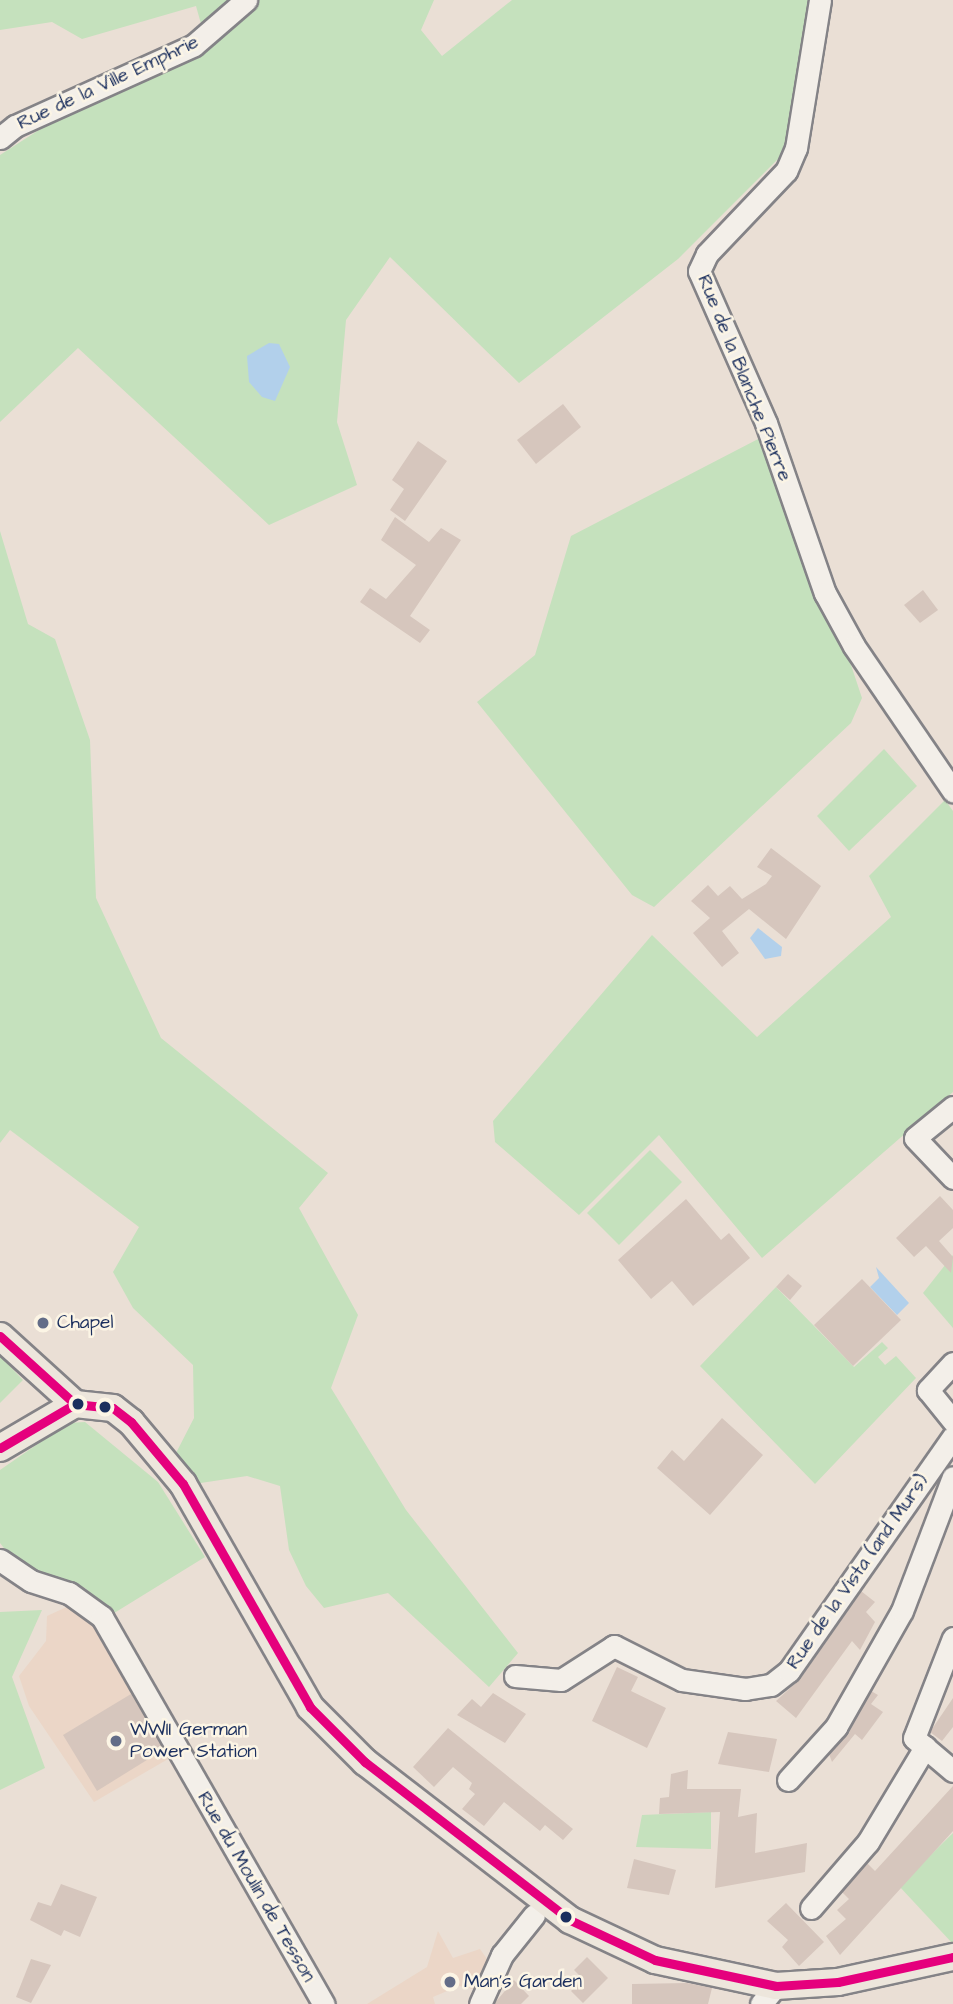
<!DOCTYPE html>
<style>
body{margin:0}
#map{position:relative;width:953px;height:2004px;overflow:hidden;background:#eadfd5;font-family:"Architects Daughter",sans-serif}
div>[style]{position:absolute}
.built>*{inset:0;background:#ebd6c7}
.green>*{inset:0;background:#c5e1bd}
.water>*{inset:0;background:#b2d0eb}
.building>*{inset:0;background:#d6c6bd}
.roads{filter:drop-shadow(2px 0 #848387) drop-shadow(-2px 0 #848387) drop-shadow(0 2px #848387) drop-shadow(0 -2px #848387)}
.minor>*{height:21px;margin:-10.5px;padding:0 10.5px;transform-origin:10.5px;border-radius:10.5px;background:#f3efe9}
.major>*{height:26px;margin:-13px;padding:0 13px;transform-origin:13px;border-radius:13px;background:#ede6dc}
.bus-1>*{height:9px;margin:-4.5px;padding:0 4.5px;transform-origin:4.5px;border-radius:4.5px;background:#e5007d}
.dots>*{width:19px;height:19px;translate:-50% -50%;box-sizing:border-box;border:4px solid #fcf5e5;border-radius:50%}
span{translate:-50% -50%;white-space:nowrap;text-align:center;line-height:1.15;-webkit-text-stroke:5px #fcf5e5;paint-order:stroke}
.street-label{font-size:19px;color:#1b2f5e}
.poi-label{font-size:19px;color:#1b2f5e}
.left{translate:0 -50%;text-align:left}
</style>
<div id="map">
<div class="built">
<i style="clip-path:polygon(71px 1605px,92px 1620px,175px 1755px,94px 1802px,29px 1706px,19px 1676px,46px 1641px,47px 1616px)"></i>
<i style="clip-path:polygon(438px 1931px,453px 1958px,480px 1949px,487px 1959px,482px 1991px,459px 1986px,433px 1997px,435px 2004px,367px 2004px,427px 1967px)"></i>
</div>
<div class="green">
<i style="clip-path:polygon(0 0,235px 0,203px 31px,196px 6px,82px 39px,52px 22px,0 30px)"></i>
<i style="clip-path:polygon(256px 0,434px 0,421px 30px,442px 56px,512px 0,808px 0,783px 154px,678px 259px,519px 383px,390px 257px,346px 320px,337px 422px,357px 485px,269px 525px,78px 348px,0 422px,0 155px,81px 103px,211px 42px)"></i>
<i style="clip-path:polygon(762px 437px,810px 586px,847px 653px,862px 698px,851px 723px,654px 907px,632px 895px,477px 702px,535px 655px,571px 536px)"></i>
<i style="clip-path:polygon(0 531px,28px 624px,55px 639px,90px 740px,96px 898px,161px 1038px,328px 1173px,299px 1208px,358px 1315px,331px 1388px,406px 1510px,518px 1653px,489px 1687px,388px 1593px,324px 1608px,306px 1586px,289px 1550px,280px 1486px,247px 1476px,194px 1484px,176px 1453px,194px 1418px,193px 1365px,133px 1308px,113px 1272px,139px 1227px,10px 1130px,0 1143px)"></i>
<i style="clip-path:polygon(884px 749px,917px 786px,849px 851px,817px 816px)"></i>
<i style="clip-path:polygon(945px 800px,953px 811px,953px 1092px,762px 1258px,659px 1135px,579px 1215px,495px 1142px,493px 1121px,652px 935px,757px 1037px,891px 917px,869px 876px)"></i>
<i style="clip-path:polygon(650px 1150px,682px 1182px,619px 1245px,587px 1213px)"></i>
<i style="clip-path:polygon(953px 1255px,953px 1328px,923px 1293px)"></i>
<i style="clip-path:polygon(776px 1287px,854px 1367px,882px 1342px,888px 1348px,878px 1357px,885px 1365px,896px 1356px,916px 1378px,815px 1484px,700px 1366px)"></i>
<i style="clip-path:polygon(0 1356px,23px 1380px,0 1403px)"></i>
<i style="clip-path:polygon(85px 1422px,158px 1482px,205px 1557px,111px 1615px,85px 1588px,15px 1562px,0 1543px,0 1470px,68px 1423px)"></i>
<i style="clip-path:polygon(42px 1610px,12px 1677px,45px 1768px,0 1790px,0 1612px)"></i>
<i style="clip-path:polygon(711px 1812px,711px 1849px,636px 1847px,642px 1815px)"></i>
<i style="clip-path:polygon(953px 1833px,953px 1944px,899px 1886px)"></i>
</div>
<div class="water">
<i style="clip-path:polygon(269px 343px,279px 344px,290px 367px,275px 401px,262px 397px,249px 382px,247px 356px)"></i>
<i style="clip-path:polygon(758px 928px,782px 947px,781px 956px,765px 959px,750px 938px)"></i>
<i style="clip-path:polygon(876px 1267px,909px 1303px,897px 1315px,870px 1287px,879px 1278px)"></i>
</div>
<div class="building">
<i style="clip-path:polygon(563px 404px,581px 427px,536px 464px,517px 440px)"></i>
<i style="clip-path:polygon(418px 441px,447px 461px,405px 521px,390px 510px,404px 489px,392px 480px)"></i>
<i style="clip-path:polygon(395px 517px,429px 542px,441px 528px,461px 540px,410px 616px,430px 630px,420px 643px,360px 602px,370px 588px,386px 599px,416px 565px,381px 540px)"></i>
<i style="clip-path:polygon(923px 590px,938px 610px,920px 623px,904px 605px)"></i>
<i style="clip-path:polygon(771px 848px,821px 886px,786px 939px,749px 909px,722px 931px,739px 953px,722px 967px,693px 933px,710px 918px,691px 901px,708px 885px,718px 896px,730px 886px,742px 899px,766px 884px,772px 876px,757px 867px)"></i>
<i style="clip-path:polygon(940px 1196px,953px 1210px,953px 1228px,939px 1241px,953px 1257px,951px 1273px,926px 1246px,914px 1257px,896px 1238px)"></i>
<i style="clip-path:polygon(686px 1199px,721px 1240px,729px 1233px,750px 1258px,693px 1306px,672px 1281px,651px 1299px,618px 1260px)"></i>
<i style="clip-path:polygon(788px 1274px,802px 1286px,790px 1300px,776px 1287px)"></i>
<i style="clip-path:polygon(862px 1279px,901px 1320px,853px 1366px,814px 1325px)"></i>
<i style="clip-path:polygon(722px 1418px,763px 1455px,710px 1515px,657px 1468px,672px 1450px,684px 1461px)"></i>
<i style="clip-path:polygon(861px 1591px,875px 1602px,866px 1612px,875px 1622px,860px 1650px,852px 1641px,796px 1718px,776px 1701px,800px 1679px)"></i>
<i style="clip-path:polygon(617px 1667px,638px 1677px,631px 1691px,666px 1708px,647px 1748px,592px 1721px)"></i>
<i style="clip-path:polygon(871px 1691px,878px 1695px,871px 1704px,883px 1712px,862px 1740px,855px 1734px,832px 1762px,829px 1754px)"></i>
<i style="clip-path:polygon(493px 1693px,526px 1714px,505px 1743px,457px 1715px,472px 1699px,481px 1707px)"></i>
<i style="clip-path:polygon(131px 1694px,163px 1750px,97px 1791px,63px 1735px)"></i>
<i style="clip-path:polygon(953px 1698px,953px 1727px,942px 1741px,930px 1732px)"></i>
<i style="clip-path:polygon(448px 1728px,573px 1829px,563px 1840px,545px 1825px,540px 1831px,504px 1802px,484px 1826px,462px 1809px,475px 1794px,469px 1789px,472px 1783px,453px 1767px,434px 1787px,413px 1767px)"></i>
<i style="clip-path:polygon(728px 1732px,777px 1739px,769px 1772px,718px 1764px)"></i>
<i style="clip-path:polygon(688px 1770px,687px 1789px,741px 1789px,738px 1817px,757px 1813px,755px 1853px,807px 1843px,805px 1872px,715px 1888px,720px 1812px,659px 1814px,660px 1798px,669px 1797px,671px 1774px)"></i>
<i style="clip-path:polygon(953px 1786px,953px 1831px,840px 1955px,826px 1936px,846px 1919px,837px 1910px,849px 1899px,842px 1892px,867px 1863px,875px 1871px)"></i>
<i style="clip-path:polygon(634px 1859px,676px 1870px,669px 1895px,627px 1888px)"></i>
<i style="clip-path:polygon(61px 1884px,97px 1897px,80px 1937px,64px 1930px,61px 1936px,30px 1920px,38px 1902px,51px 1906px)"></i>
<i style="clip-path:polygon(786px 1903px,824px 1942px,799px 1966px,782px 1947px,788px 1940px,767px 1921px)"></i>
<i style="clip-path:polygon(587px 1957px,608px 1978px,583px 2003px,571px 1991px,583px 1979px,574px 1970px)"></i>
<i style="clip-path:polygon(31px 1959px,51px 1965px,31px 2003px,16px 1997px)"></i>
<i style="clip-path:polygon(514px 1980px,529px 1996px,521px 2004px,494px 2004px)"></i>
<i style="clip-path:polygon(687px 1983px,712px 1988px,708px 2004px,632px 2004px,632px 1984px)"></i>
</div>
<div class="roads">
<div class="minor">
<i style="left:820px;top:0;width:150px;rotate:99.2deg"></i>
<i style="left:796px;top:148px;width:25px;rotate:113deg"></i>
<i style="left:786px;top:171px;width:115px;rotate:133.6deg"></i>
<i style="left:707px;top:254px;width:19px;rotate:115deg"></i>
<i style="left:699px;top:271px;width:166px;rotate:66.2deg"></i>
<i style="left:766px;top:423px;width:180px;rotate:70.9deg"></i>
<i style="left:825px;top:593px;width:60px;rotate:61.3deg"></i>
<i style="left:854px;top:646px;width:176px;rotate:55.7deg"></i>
<i style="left:0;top:138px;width:19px;rotate:-39deg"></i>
<i style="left:15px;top:126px;width:196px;rotate:-24.3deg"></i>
<i style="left:194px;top:45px;width:69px;rotate:-40.9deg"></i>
<i style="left:953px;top:1107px;width:49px;rotate:140.8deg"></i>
<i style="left:915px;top:1138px;width:55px;rotate:46.5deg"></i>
<i style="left:953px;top:1363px;width:37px;rotate:133deg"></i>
<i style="left:928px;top:1390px;width:40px;rotate:51deg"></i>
<i style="left:0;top:1560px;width:37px;rotate:34deg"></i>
<i style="left:31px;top:1581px;width:40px;rotate:18deg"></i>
<i style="left:69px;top:1593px;width:41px;rotate:36deg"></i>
<i style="left:102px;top:1617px;width:446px;rotate:60.2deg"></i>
<i style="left:953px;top:1638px;width:107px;rotate:111.3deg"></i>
<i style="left:914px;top:1738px;width:51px;rotate:40.2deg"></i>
<i style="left:515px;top:1676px;width:46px;rotate:5deg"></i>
<i style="left:561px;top:1680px;width:63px;rotate:-32.7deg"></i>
<i style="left:614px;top:1646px;width:76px;rotate:26.6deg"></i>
<i style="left:682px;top:1680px;width:64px;rotate:8.1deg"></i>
<i style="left:745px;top:1689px;width:26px;rotate:-9deg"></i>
<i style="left:771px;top:1685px;width:23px;rotate:-38deg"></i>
<i style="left:789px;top:1671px;width:286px;rotate:-55deg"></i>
<i style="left:788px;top:1780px;width:72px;rotate:-47.8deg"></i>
<i style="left:836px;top:1727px;width:133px;rotate:-60.4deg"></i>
<i style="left:902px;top:1611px;width:143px;rotate:-69.2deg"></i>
<i style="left:811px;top:1908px;width:87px;rotate:-49.2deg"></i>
<i style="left:868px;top:1842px;width:111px;rotate:-59deg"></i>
<i style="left:480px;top:2004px;width:54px;rotate:-65.8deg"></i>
<i style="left:502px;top:1955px;width:51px;rotate:-51.3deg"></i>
<i style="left:761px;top:2004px;width:23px;rotate:-50deg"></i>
</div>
<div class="major">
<i style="left:0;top:1336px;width:101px;rotate:42.2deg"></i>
<i style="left:0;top:1448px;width:87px;rotate:-30.4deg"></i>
<i style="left:75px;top:1404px;width:38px;rotate:6deg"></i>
<i style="left:113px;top:1408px;width:23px;rotate:38deg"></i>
<i style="left:131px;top:1422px;width:81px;rotate:50deg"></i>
<i style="left:183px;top:1484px;width:257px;rotate:60.3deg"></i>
<i style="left:310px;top:1707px;width:78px;rotate:45deg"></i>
<i style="left:365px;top:1762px;width:259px;rotate:37.6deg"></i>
<i style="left:570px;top:1920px;width:94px;rotate:25.2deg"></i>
<i style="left:655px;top:1960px;width:124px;rotate:12.1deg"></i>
<i style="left:776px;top:1986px;width:62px;rotate:-3.7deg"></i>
<i style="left:838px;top:1982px;width:118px;rotate:-12.3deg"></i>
</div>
</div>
<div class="bus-1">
<i style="left:0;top:1336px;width:101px;rotate:42.2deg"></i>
<i style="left:0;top:1448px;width:87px;rotate:-30.4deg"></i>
<i style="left:75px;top:1404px;width:38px;rotate:6deg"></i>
<i style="left:113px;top:1408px;width:23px;rotate:38deg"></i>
<i style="left:131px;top:1422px;width:81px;rotate:50deg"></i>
<i style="left:183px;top:1484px;width:257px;rotate:60.3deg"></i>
<i style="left:310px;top:1707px;width:78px;rotate:45deg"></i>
<i style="left:365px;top:1762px;width:259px;rotate:37.6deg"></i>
<i style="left:570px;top:1920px;width:94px;rotate:25.2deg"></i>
<i style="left:655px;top:1960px;width:124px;rotate:12.1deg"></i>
<i style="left:776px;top:1986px;width:62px;rotate:-3.7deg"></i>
<i style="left:838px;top:1982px;width:118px;rotate:-12.3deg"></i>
</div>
<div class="dots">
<i style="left:43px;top:1323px;background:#636d88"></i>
<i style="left:78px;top:1404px;background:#1b2f5e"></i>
<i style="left:105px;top:1407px;background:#1b2f5e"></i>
<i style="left:116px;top:1741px;background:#636d88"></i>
<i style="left:566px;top:1917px;background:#1b2f5e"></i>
<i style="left:450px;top:1982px;background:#636d88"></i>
</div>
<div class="street-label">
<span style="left:108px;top:83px;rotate:-25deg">Rue de la Ville Emphrie</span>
<span style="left:744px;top:378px;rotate:68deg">Rue de la Blanche Pierre</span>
<span style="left:858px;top:1572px;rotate:-55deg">Rue de la Vista (and Murs)</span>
<span style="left:256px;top:1887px;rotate:60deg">Rue du Moulin de Tesson</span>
</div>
<div class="poi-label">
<span class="left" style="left:57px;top:1323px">Chapel</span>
<span class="left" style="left:130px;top:1741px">WWII German<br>Power Station</span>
<span class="left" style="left:464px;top:1982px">Man's Garden</span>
</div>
</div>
